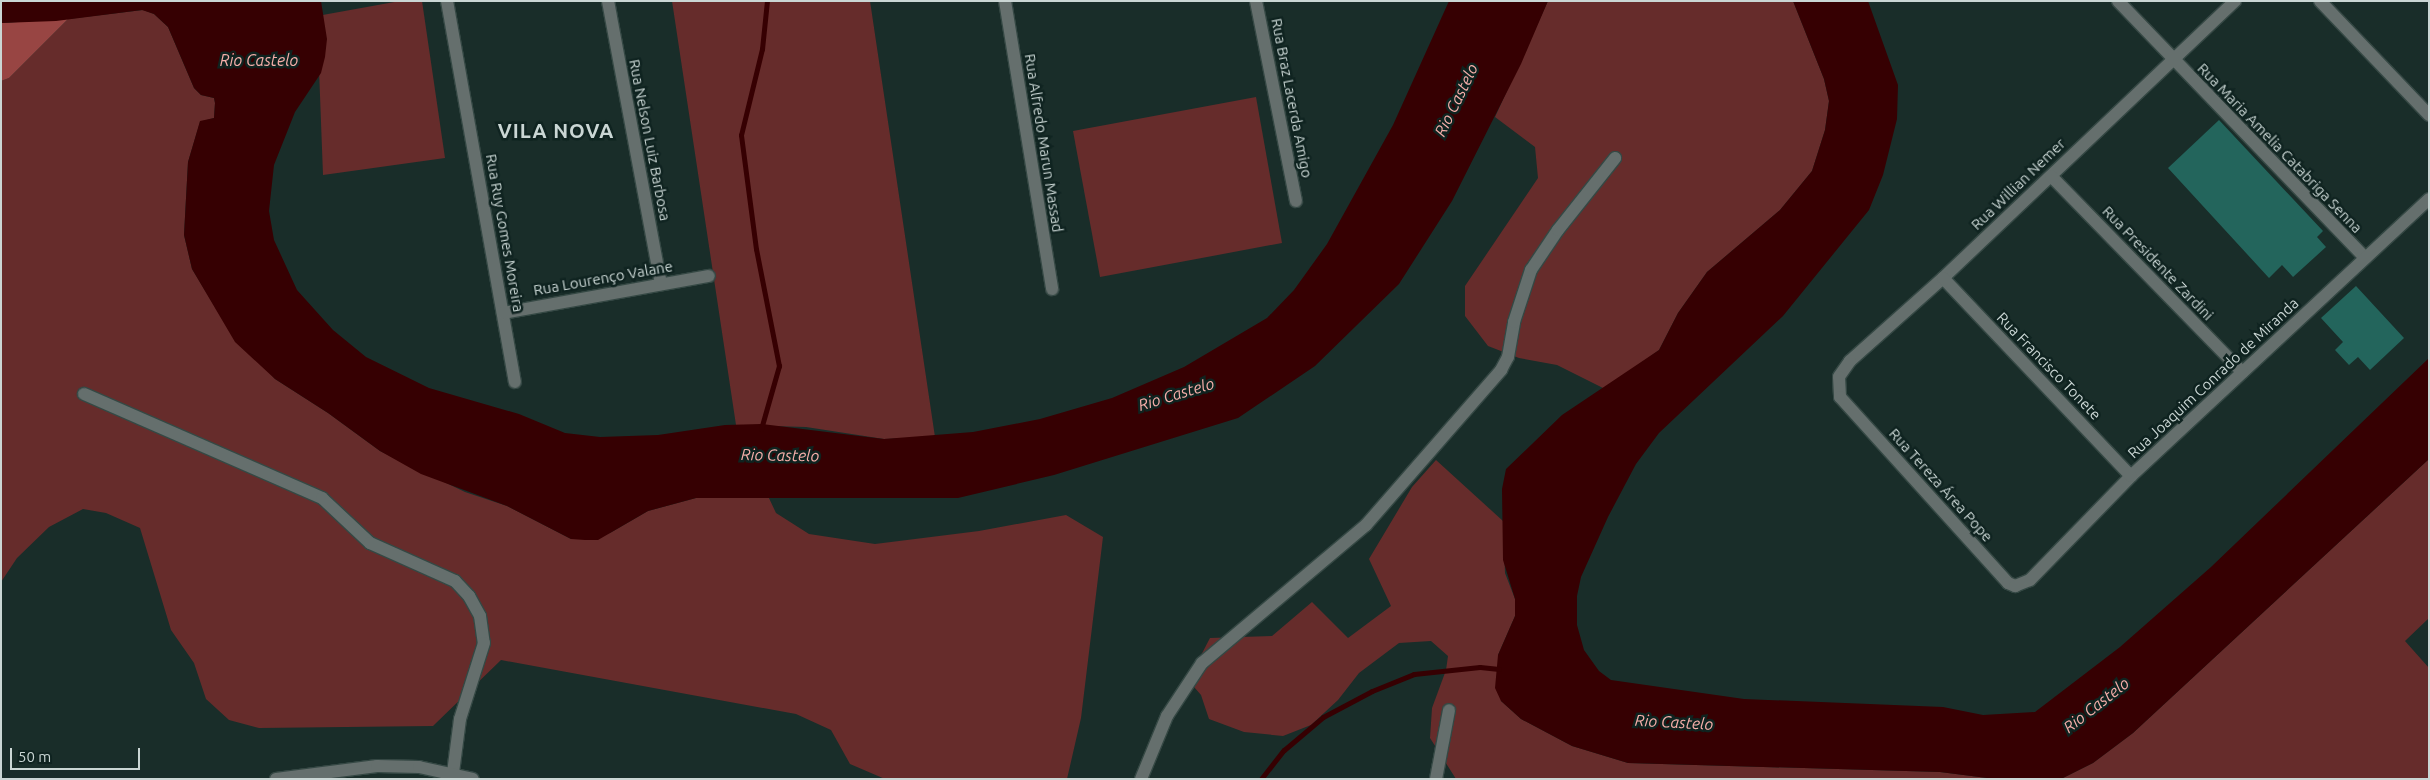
<!DOCTYPE html>
<meta charset="utf-8">
<style>
body{margin:0}
#map{position:relative;width:2430px;height:780px;overflow:hidden;background:#192d29;font-family:Ubuntu,sans-serif}
div>[style]{position:absolute}
.green>*{inset:0;background:#662c2b}
.forest>*{inset:0;background:#984543}
.water>*{inset:0;background:#360002}
.stream>*{height:5px;margin:-2.5px;padding:0 2.5px;transform-origin:2.5px;border-radius:2.5px;background:#360002}
.building>*{inset:0;background:#23655c}
.roads{filter:drop-shadow(1px 0 #354844) drop-shadow(-1px 0 #354844) drop-shadow(0 1px #354844) drop-shadow(0 -1px #354844)}
.minor>*{height:12px;margin:-6px;padding:0 6px;transform-origin:6px;border-radius:6px;background:#656f6d}
span{translate:-50% -50%;white-space:nowrap;text-align:center;line-height:1.15;-webkit-text-stroke:5px #0f2320;paint-order:stroke}
.street-label{font-size:15px;color:#cad6d4}
.water-label{font-size:16px;color:#f7afaa;font-style:italic}
.district-label{font-size:20px;color:#cad6d4;font-weight:700;letter-spacing:1px}
.frame{position:absolute;inset:0;border:2px solid #cad6d4;pointer-events:none}
.scale{position:absolute;left:10px;top:748px;width:130px;height:22px;box-sizing:border-box;border:2px solid #cad6d4;border-top:0;padding-left:6px;font-size:15px;line-height:18px;white-space:nowrap;color:#cad6d4;-webkit-text-stroke:4px #0f2320;paint-order:stroke}
</style>
<div id="map">
<div class="green">
<i style="clip-path:polygon(400px 1px,422px 1px,445px 158px,323px 175px,317px 16px)"></i>
<i style="clip-path:polygon(672px 1px,870px 1px,935px 437px,884px 439px,806px 427px,736px 425px)"></i>
<i style="clip-path:polygon(1548px 1px,1793px 1px,1824px 79px,1829px 101px,1825px 130px,1812px 171px,1780px 210px,1707px 272px,1678px 313px,1659px 350px,1605px 389px,1557px 365px,1519px 358px,1488px 346px,1465px 316px,1465px 286px,1538px 178px,1535px 147px,1495px 117px)"></i>
<i style="clip-path:polygon(143px 10px,154px 14px,168px 27px,194px 88px,201px 95px,214px 98px,215px 103px,214px 118px,200px 122px,188px 162px,184px 235px,192px 269px,223px 320px,275px 379px,328px 413px,380px 451px,465px 492px,507px 506px,571px 539px,610px 533px,648px 511px,696px 498px,727px 496px,768px 496px,776px 513px,809px 534px,875px 544px,979px 531px,1066px 515px,1103px 537px,1081px 718px,1067px 779px,885px 779px,850px 764px,831px 730px,796px 714px,501px 660px,433px 726px,259px 728px,229px 720px,206px 699px,194px 663px,171px 630px,140px 528px,106px 513px,83px 509px,49px 527px,17px 558px,1px 582px,1px 81px,9px 78px,68px 19px)"></i>
<i style="clip-path:polygon(1256px 97px,1282px 243px,1100px 277px,1073px 131px)"></i>
<i style="clip-path:polygon(2429px 459px,2429px 618px,2405px 641px,2429px 668px,2429px 779px,2061px 779px,2093px 763px,2133px 733px)"></i>
<i style="clip-path:polygon(1436px 460px,1503px 521px,1505px 573px,1515px 599px,1515px 616px,1498px 655px,1501px 701px,1521px 719px,1572px 746px,1628px 763px,1940px 772px,1995px 779px,1456px 779px,1430px 738px,1432px 708px,1446px 670px,1448px 656px,1431px 641px,1399px 643px,1359px 673px,1338px 700px,1311px 725px,1283px 736px,1244px 732px,1209px 719px,1201px 695px,1188px 680px,1210px 638px,1272px 636px,1312px 602px,1348px 638px,1391px 606px,1369px 559px,1412px 487px)"></i>
</div>
<div class="forest">
<i style="clip-path:polygon(68px 19px,9px 78px,1px 81px,1px 23px)"></i>
</div>
<div class="water">
<i style="clip-path:polygon(1px 1px,321px 1px,327px 39px,325px 57px,321px 73px,295px 112px,274px 165px,269px 211px,274px 240px,297px 290px,333px 330px,366px 357px,429px 388px,519px 414px,565px 433px,600px 437px,658px 435px,725px 425px,761px 424px,884px 439px,973px 432px,1040px 419px,1112px 398px,1184px 367px,1267px 318px,1294px 290px,1327px 244px,1393px 125px,1449px 1px,1548px 1px,1521px 64px,1452px 201px,1399px 284px,1315px 366px,1238px 418px,1054px 475px,958px 498px,696px 498px,648px 511px,598px 540px,585px 540px,571px 539px,507px 506px,421px 474px,380px 451px,328px 413px,275px 379px,235px 342px,192px 269px,184px 235px,188px 162px,200px 121px,214px 118px,215px 103px,214px 98px,201px 95px,194px 88px,168px 27px,154px 14px,142px 10px,56px 21px,1px 23px)"></i>
<i style="clip-path:polygon(1793px 1px,1868px 1px,1898px 85px,1897px 119px,1883px 175px,1869px 210px,1783px 316px,1659px 433px,1636px 464px,1608px 517px,1581px 577px,1577px 596px,1577px 625px,1584px 650px,1599px 671px,1611px 680px,1744px 699px,1943px 707px,1983px 715px,2035px 712px,2120px 647px,2211px 567px,2429px 358px,2429px 459px,2133px 733px,2093px 763px,2061px 779px,1995px 779px,1940px 772px,1628px 763px,1572px 746px,1521px 719px,1501px 701px,1495px 688px,1498px 655px,1515px 616px,1515px 599px,1503px 560px,1502px 489px,1506px 469px,1562px 415px,1659px 350px,1678px 313px,1707px 272px,1780px 210px,1812px 171px,1825px 130px,1829px 101px,1824px 79px)"></i>
</div>
<div class="stream">
<i style="left:761px;top:429px;width:66px;rotate:-74.1deg"></i>
<i style="left:779px;top:366px;width:119px;rotate:-101.1deg"></i>
<i style="left:756px;top:249px;width:115px;rotate:-97.5deg"></i>
<i style="left:741px;top:135px;width:89px;rotate:-76.3deg"></i>
<i style="left:762px;top:49px;width:48px;rotate:-84.1deg"></i>
<i style="left:1261px;top:779px;width:37px;rotate:-52deg"></i>
<i style="left:1284px;top:750px;width:51px;rotate:-40.2deg"></i>
<i style="left:1323px;top:717px;width:55px;rotate:-28deg"></i>
<i style="left:1372px;top:691px;width:45px;rotate:-22deg"></i>
<i style="left:1414px;top:674px;width:66px;rotate:-6.1deg"></i>
<i style="left:1480px;top:667px;width:19px;rotate:6deg"></i>
</div>
<div class="building">
<i style="clip-path:polygon(2219px 120px,2323px 231px,2317px 237px,2326px 247px,2293px 277px,2282px 265px,2269px 278px,2168px 168px)"></i>
<i style="clip-path:polygon(2356px 286px,2404px 338px,2370px 370px,2358px 357px,2349px 365px,2335px 350px,2343px 342px,2321px 318px)"></i>
</div>
<div class="roads">
<div class="minor">
<i style="left:447px;top:1px;width:387px;rotate:79.9deg"></i>
<i style="left:608px;top:1px;width:288px;rotate:79.4deg"></i>
<i style="left:1005px;top:1px;width:292px;rotate:80.7deg"></i>
<i style="left:1256px;top:1px;width:204px;rotate:78.7deg"></i>
<i style="left:2118px;top:1px;width:356px;rotate:46.1deg"></i>
<i style="left:2235px;top:1px;width:402px;rotate:136.5deg"></i>
<i style="left:1943px;top:278px;width:125px;rotate:138.3deg"></i>
<i style="left:1850px;top:361px;width:19px;rotate:125deg"></i>
<i style="left:1839px;top:377px;width:20px;rotate:87deg"></i>
<i style="left:1840px;top:397px;width:251px;rotate:47.9deg"></i>
<i style="left:2008px;top:583px;width:8px;rotate:23deg"></i>
<i style="left:2015px;top:586px;width:16px;rotate:-22deg"></i>
<i style="left:2030px;top:580px;width:145px;rotate:-45.8deg"></i>
<i style="left:2131px;top:476px;width:407px;rotate:-42.9deg"></i>
<i style="left:2320px;top:1px;width:158px;rotate:46.3deg"></i>
<i style="left:2051px;top:176px;width:274px;rotate:45.7deg"></i>
<i style="left:1943px;top:278px;width:273px;rotate:46.5deg"></i>
<i style="left:503px;top:313px;width:209px;rotate:-10.2deg"></i>
<i style="left:84px;top:394px;width:260px;rotate:23.6deg"></i>
<i style="left:322px;top:498px;width:66px;rotate:43.2deg"></i>
<i style="left:370px;top:543px;width:93px;rotate:24.1deg"></i>
<i style="left:455px;top:581px;width:21px;rotate:47deg"></i>
<i style="left:469px;top:596px;width:23px;rotate:61deg"></i>
<i style="left:480px;top:616px;width:27px;rotate:82deg"></i>
<i style="left:484px;top:643px;width:80px;rotate:107.5deg"></i>
<i style="left:460px;top:719px;width:54px;rotate:97.4deg"></i>
<i style="left:276px;top:779px;width:102px;rotate:-7.3deg"></i>
<i style="left:377px;top:766px;width:42px;rotate:1.4deg"></i>
<i style="left:419px;top:767px;width:55px;rotate:12.5deg"></i>
<i style="left:1141px;top:779px;width:68px;rotate:-67.6deg"></i>
<i style="left:1167px;top:716px;width:64px;rotate:-56.6deg"></i>
<i style="left:1202px;top:663px;width:214px;rotate:-40.1deg"></i>
<i style="left:1366px;top:525px;width:206px;rotate:-48.9deg"></i>
<i style="left:1501px;top:370px;width:15px;rotate:-62deg"></i>
<i style="left:1508px;top:357px;width:36px;rotate:-80deg"></i>
<i style="left:1514px;top:322px;width:55px;rotate:-71.9deg"></i>
<i style="left:1531px;top:270px;width:48px;rotate:-56deg"></i>
<i style="left:1558px;top:230px;width:92px;rotate:-51.6deg"></i>
<i style="left:1436px;top:779px;width:70px;rotate:-79.3deg"></i>
</div>
</div>
<div class="street-label">
<span style="left:1292px;top:98px;rotate:79deg">Rua Braz Lacerda Amigo</span>
<span style="left:650px;top:140px;rotate:79deg">Rua Nelson Luiz Barbosa</span>
<span style="left:1044px;top:143px;rotate:81deg">Rua Alfredo Marun Massad</span>
<span style="left:2280px;top:148px;rotate:46deg">Rua Maria Amelia Catabriga Senna</span>
<span style="left:2018px;top:184px;rotate:-44deg">Rua Willian Nemer</span>
<span style="left:505px;top:233px;rotate:80deg">Rua Ruy Gomes Moreira</span>
<span style="left:2158px;top:263px;rotate:46deg">Rua Presidente Zardini</span>
<span style="left:603px;top:278px;rotate:-10deg">Rua Lourenço Valane</span>
<span style="left:2049px;top:366px;rotate:46deg">Rua Francisco Tonete</span>
<span style="left:2213px;top:378px;rotate:-43deg">Rua Joaquim Conrado de Miranda</span>
<span style="left:1941px;top:485px;rotate:48deg">Rua Tereza Área Pope</span>
</div>
<div class="water-label">
<span style="left:259px;top:60px">Rio Castelo</span>
<span style="left:1456px;top:100px;rotate:-64deg">Rio Castelo</span>
<span style="left:1176px;top:394px;rotate:-17deg">Rio Castelo</span>
<span style="left:780px;top:455px;rotate:1deg">Rio Castelo</span>
<span style="left:2096px;top:705px;rotate:-38deg">Rio Castelo</span>
<span style="left:1674px;top:722px;rotate:3deg">Rio Castelo</span>
</div>
<div class="district-label">
<span style="left:556px;top:130px">VILA NOVA</span>
</div>
<div class="frame"></div>
<div class="scale">50 m</div>
</div>
